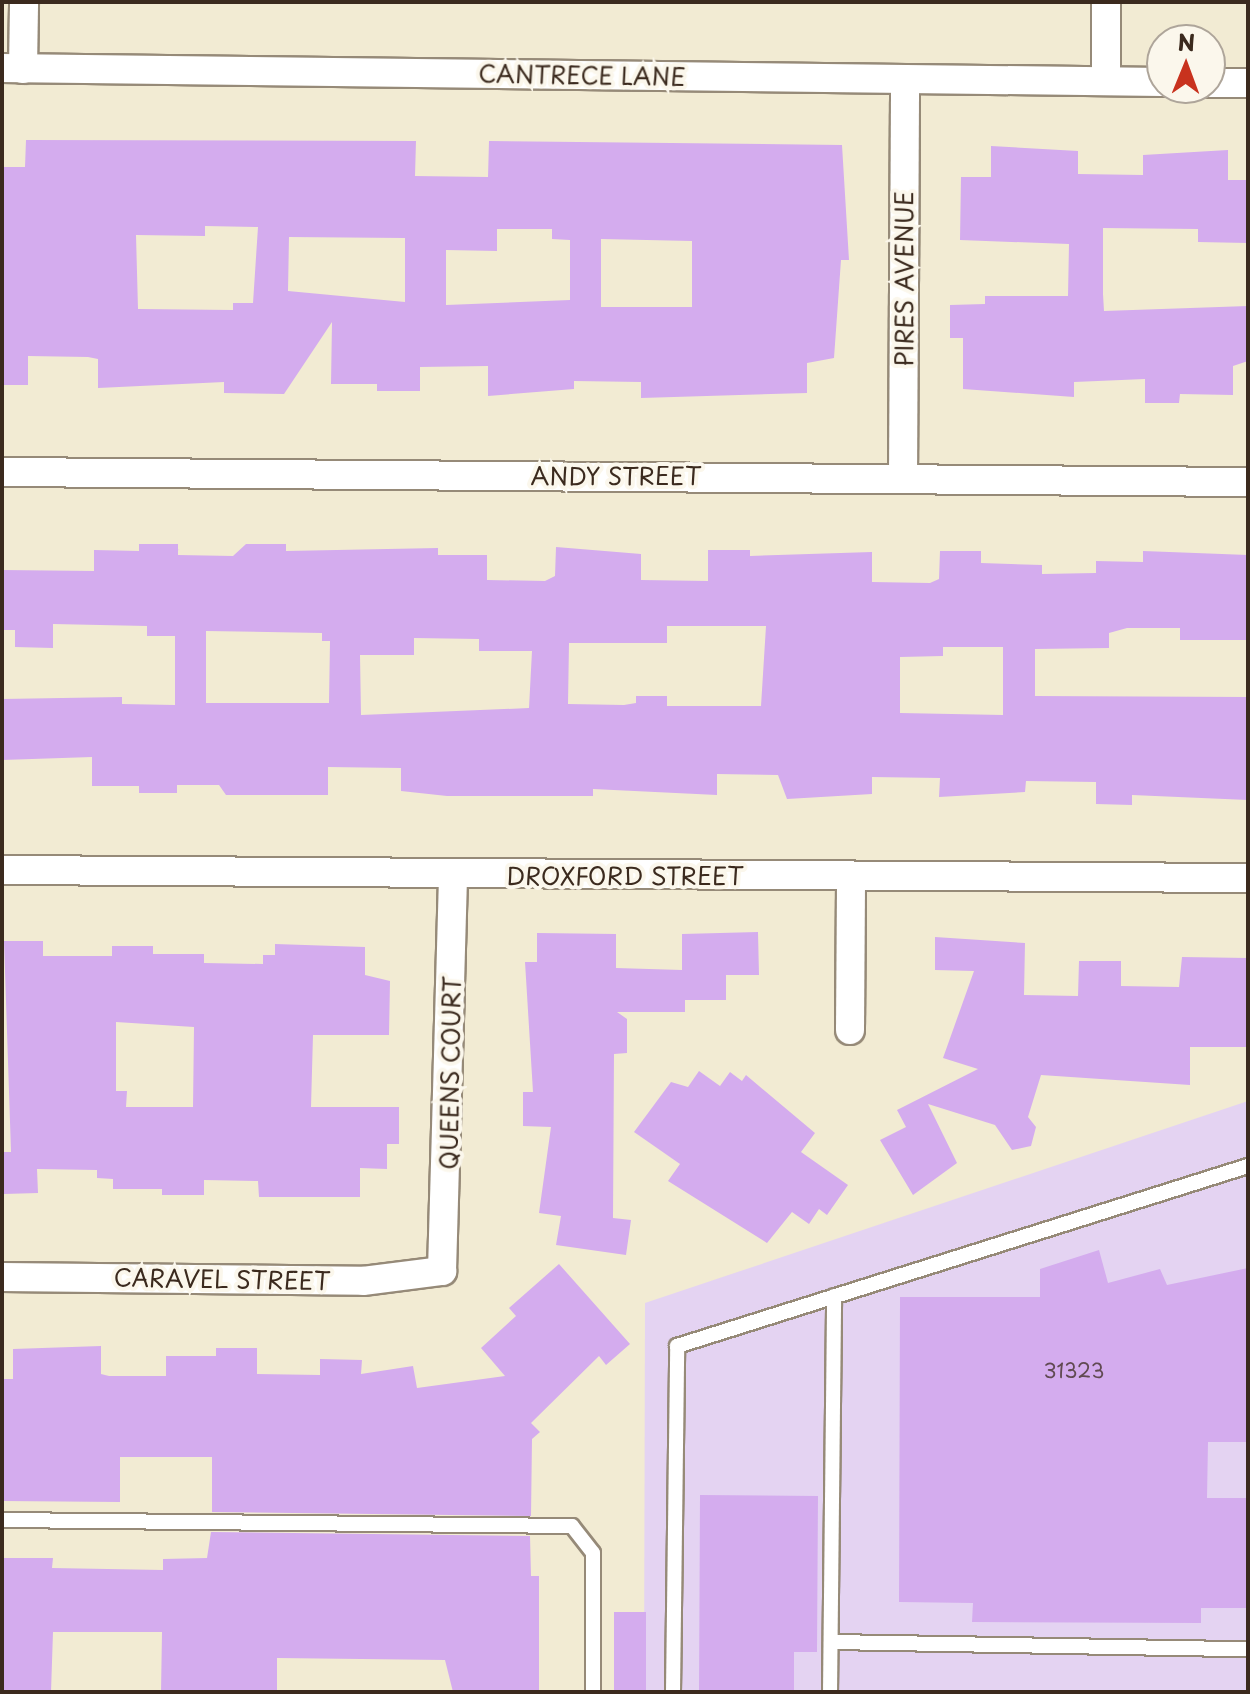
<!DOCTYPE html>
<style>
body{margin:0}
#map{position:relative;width:1250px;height:1694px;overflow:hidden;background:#f2ebd3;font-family:"Playpen Sans",sans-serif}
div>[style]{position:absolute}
.built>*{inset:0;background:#e4d3f2}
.building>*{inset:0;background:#d4acee}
.roads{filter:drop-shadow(2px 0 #968a78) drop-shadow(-2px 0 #968a78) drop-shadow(0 2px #968a78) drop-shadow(0 -2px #968a78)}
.lane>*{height:14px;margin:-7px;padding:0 7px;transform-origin:7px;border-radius:7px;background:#fff}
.street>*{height:28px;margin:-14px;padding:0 14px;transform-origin:14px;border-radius:14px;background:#fff}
span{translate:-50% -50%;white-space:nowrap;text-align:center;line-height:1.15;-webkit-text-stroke:8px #fbf7ec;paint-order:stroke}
.number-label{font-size:20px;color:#614a52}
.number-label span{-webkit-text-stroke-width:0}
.street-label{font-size:24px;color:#3b2a1e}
.frame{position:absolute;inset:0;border:4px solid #3b2a1e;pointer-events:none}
.north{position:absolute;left:1146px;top:24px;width:80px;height:80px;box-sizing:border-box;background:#fbf7ec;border:2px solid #aea59a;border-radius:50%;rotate:1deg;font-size:22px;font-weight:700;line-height:32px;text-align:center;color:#3b2a1e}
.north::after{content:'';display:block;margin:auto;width:28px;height:36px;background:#c8321e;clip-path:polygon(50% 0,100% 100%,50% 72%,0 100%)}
</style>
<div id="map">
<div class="built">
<i style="clip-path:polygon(1248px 1101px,1248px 1692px,644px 1692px,645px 1303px)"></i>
</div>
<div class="building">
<i style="clip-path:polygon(evenodd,26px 140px,416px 141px,415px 176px,488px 177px,489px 141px,842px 145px,849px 260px,841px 260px,834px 358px,807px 363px,807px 393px,641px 398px,641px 382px,574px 381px,574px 389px,488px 396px,488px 366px,420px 367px,420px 391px,377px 391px,377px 384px,331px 384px,332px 322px,284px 394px,224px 393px,224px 382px,98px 388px,98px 359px,88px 357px,28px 356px,28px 385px,2px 385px,2px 167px,25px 167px,26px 140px,205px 226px,258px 227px,253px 303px,233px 303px,233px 310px,138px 309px,136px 235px,205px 236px,205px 226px,26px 140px,497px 229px,552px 229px,552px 239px,570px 240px,570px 300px,446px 305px,446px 250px,497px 251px,497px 229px,26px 140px,289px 237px,405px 238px,405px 302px,288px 291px,289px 237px,26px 140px,601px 239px,692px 241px,692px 307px,601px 307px,601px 239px)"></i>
<i style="clip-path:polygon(991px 146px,1078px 151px,1078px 174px,1143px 175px,1143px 155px,1228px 150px,1228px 180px,1248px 180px,1248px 243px,1198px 242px,1198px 229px,1103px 228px,1103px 294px,1104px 311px,1248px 306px,1248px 361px,1233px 366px,1233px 395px,1180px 394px,1179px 403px,1145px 403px,1145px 379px,1074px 382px,1074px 397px,963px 389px,963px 338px,950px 338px,950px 305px,985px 304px,985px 296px,1068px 296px,1069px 244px,960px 240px,961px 177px,991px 177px)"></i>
<i style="clip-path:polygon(evenodd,139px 544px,178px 544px,178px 555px,233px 556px,246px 544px,286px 544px,286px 551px,438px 548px,438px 555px,487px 555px,487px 580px,545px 581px,555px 576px,556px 547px,641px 554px,641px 580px,708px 581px,708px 550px,750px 550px,750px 556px,872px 552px,872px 582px,930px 583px,939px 579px,940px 551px,981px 551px,981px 563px,1042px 565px,1042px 574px,1096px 573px,1096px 561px,1143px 562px,1143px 551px,1248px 555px,1248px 640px,1180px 640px,1180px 628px,1127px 628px,1109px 633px,1109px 648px,1035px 649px,1035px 696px,1248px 697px,1248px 800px,1132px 795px,1132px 805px,1096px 804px,1096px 782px,1026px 781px,1025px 792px,939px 797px,940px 778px,872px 777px,872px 794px,787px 799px,778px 775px,717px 774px,717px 795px,593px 789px,593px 796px,447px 796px,401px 791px,401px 768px,328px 767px,328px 795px,226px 795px,219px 785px,177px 785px,177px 793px,139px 793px,139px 786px,92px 786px,92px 757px,2px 760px,2px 699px,122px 697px,122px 704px,175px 705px,175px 636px,147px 636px,147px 626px,53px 624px,53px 648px,15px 647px,15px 630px,2px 630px,2px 570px,94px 571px,94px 550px,139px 551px,139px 544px,667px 626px,766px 626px,761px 706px,667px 706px,667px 696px,636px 696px,636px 703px,624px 705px,568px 704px,569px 643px,667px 643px,667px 626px,139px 544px,206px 631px,322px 633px,322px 641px,330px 641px,329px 703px,206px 703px,206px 631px,139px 544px,414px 638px,479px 639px,479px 651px,532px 651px,529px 708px,361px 715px,360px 655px,414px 655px,414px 638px,139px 544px,943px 647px,1003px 647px,1003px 715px,900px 713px,900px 657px,943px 656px,943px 647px)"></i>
<i style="clip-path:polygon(758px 932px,759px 975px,726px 975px,726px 1000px,685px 1000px,685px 1012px,617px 1012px,627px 1019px,627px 1053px,614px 1054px,613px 1218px,631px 1220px,626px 1255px,556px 1245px,561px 1216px,539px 1213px,551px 1127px,523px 1126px,523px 1092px,533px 1092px,525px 962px,537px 962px,537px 933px,616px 934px,616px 968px,682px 970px,682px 934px)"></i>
<i style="clip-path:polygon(935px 937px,1025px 943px,1024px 995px,1078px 996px,1079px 961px,1121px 961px,1121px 986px,1179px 987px,1182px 957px,1248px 958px,1248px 1047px,1190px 1047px,1190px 1085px,1041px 1075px,1028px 1117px,1036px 1127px,1031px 1146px,1012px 1150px,995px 1125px,928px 1104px,957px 1163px,913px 1195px,880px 1140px,906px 1127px,897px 1110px,978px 1069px,943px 1058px,974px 971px,935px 970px)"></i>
<i style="clip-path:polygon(evenodd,4px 941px,43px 941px,43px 956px,112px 956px,112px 946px,153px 946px,153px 954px,204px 954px,204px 963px,263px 964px,263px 955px,275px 955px,275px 944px,365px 947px,365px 975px,390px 981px,389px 1035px,313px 1035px,311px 1107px,399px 1107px,399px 1144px,387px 1144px,387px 1169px,360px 1168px,360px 1197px,259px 1197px,258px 1181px,204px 1180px,204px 1195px,162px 1195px,162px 1189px,113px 1189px,113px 1179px,97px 1178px,97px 1170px,37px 1169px,38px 1193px,4px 1194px,4px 1152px,11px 1152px,4px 941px,116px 1022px,194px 1027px,193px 1107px,126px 1107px,127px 1091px,116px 1091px,116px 1022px)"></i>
<i style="clip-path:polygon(699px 1071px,720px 1086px,730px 1072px,742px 1081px,746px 1075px,815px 1133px,801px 1152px,848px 1185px,827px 1215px,819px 1209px,809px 1224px,792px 1212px,767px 1243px,668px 1181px,680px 1164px,634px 1132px,671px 1082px,688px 1087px)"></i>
<i style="clip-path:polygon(1099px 1250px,1108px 1283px,1160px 1269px,1167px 1285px,1248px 1268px,1248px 1442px,1208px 1442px,1207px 1498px,1248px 1498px,1248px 1608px,1201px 1608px,1201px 1623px,972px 1622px,973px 1603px,899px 1602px,900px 1297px,1040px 1297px,1040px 1269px)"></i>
<i style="clip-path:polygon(559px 1264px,630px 1344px,606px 1365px,599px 1356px,531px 1423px,540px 1432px,532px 1439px,531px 1516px,212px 1512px,212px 1457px,120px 1457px,120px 1502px,2px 1501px,2px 1379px,13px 1379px,13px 1349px,101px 1346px,101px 1374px,109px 1376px,166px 1376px,166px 1356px,216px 1356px,216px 1348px,257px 1348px,257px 1374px,320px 1375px,320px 1359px,362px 1360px,361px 1374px,413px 1366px,417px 1388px,505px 1376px,481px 1348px,516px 1316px,509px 1308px)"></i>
<i style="clip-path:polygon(700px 1495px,818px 1496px,817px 1652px,794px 1652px,794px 1692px,699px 1692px)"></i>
<i style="clip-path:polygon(211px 1532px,530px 1536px,531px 1576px,539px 1576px,539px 1692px,453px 1692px,445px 1660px,277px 1658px,277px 1692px,161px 1692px,162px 1632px,53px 1632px,51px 1692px,2px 1692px,2px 1558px,53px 1558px,52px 1568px,163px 1570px,163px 1559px,207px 1558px)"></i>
<i style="clip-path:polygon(614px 1612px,646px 1612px,646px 1692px,614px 1692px)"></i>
</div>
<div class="roads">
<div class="lane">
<i style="left:2px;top:1520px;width:570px;rotate:0.6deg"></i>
<i style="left:572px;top:1526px;width:34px;rotate:52deg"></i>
<i style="left:593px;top:1553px;width:139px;rotate:90deg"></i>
<i style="left:831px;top:1642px;width:417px;rotate:1deg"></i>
<i style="left:673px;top:1692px;width:346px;rotate:-89.3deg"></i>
<i style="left:677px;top:1346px;width:599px;rotate:-17.5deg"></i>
<i style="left:830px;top:1692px;width:396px;rotate:-89.4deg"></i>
</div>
<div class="street">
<i style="left:2px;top:68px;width:1160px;rotate:0.69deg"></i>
<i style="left:23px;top:69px;width:67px;rotate:-89.1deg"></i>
<i style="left:1106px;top:81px;width:79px;rotate:-90deg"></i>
<i style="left:1210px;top:83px;width:38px"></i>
<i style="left:2px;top:472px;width:1246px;rotate:0.46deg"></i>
<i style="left:903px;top:478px;width:399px;rotate:-89.7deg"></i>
<i style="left:2px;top:870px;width:1246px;rotate:0.37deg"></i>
<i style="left:850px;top:1030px;width:154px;rotate:-89.6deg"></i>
<i style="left:2px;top:1277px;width:361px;rotate:0.6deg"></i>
<i style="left:363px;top:1281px;width:80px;rotate:-7.2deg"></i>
<i style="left:442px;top:1271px;width:396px;rotate:-88.4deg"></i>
</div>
</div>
<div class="number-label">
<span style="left:1074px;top:1370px">31323</span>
</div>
<div class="street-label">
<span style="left:582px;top:75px;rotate:1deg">CANTRECE LANE</span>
<span style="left:904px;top:279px;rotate:-90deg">PIRES AVENUE</span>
<span style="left:616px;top:476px">ANDY STREET</span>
<span style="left:625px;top:876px">DROXFORD STREET</span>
<span style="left:450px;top:1073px;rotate:-89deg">QUEENS COURT</span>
<span style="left:222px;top:1279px;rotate:1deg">CARAVEL STREET</span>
</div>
<div class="frame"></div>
<div class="north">N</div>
</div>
